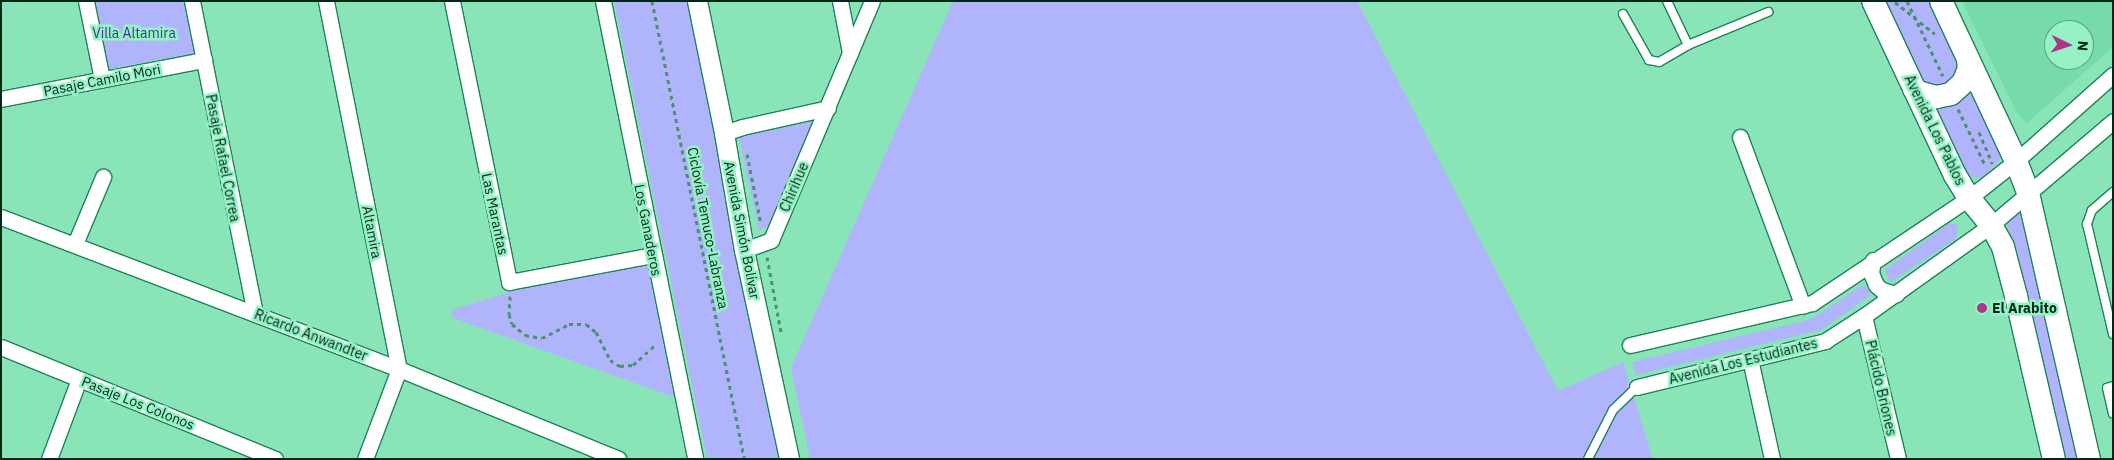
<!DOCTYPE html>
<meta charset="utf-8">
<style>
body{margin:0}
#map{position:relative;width:2114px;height:460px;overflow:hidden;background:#89e5b7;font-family:"IBM Plex Sans",sans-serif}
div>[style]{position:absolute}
.built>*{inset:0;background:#76daaa}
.green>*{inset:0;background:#b0b4fb}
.path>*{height:3px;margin-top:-1.5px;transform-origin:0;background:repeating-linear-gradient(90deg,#4b906f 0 4px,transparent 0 8px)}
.roads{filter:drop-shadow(1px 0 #1e825a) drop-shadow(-1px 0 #1e825a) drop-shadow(0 1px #1e825a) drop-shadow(0 -1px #1e825a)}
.service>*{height:8px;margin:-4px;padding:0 4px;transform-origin:4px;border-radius:4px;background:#fff}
.minor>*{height:15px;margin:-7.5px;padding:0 7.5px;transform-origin:7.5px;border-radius:7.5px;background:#fff}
.tertiary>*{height:19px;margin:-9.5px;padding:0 9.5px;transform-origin:9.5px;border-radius:9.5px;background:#fff}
.secondary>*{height:22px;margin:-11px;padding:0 11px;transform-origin:11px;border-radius:11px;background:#fff}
.dots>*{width:14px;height:14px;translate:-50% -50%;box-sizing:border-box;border:2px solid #96f2c4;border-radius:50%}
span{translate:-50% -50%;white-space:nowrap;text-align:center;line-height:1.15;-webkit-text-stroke:5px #96f2c4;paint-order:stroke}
.park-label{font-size:14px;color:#40369b}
.street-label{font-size:14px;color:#002818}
.poi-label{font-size:14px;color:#002818;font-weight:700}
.left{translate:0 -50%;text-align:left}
.frame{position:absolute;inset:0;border:2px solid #002818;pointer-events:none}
.north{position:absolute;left:2044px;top:20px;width:50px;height:50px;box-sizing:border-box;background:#96f2c4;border:1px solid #5aa17f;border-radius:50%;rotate:94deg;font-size:14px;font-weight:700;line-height:20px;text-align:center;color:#002818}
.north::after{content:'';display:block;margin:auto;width:18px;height:22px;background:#ac3489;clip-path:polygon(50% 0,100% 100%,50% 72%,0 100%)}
</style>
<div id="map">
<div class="built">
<i style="clip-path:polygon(evenodd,1962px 1px,2113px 1px,2113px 47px,2027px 123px,2018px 115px,1962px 1px,2054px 30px,2084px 30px,2084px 60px,2054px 60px,2054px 30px)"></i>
</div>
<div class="green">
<i style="clip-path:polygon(95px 1px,183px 1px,194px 53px,109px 69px)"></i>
<i style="clip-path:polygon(614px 1px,687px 1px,782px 459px,707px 459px)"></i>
<i style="clip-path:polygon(953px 1px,1357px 1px,1558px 391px,1623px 362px,1653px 459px,810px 459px,791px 368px)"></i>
<i style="clip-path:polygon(1882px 1px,1934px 1px,2001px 153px,2000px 159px,1984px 176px,1976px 178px,1967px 174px)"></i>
<i style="clip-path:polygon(815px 121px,769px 226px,759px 230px,739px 137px)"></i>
<i style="clip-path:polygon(2015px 211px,2022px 215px,2081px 459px,2065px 459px,2007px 222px,2007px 217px)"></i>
<i style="clip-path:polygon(1950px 223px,1957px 225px,1957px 236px,1954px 240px,1891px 282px,1884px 270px)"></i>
<i style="clip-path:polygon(653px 255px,682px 400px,453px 318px,451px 310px,510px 292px,509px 282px)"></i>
<i style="clip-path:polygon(1864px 284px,1871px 295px,1821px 330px,1636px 375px,1632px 362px,1804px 321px,1819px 314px)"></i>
</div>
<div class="path">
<i style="left:652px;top:1px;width:467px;rotate:78.6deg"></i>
<i style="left:1907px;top:1px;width:83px;rotate:64.4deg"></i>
<i style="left:1895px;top:2px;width:51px;rotate:38.7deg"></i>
<i style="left:1958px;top:109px;width:64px;rotate:64.2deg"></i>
<i style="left:1979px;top:132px;width:34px;rotate:67deg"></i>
<i style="left:747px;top:154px;width:71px;rotate:78.7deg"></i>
<i style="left:767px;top:257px;width:76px;rotate:79.4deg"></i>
<i style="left:510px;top:296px;width:18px;rotate:93deg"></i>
<i style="left:509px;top:314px;width:10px;rotate:73deg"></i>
<i style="left:512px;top:324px;width:17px;rotate:40deg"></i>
<i style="left:525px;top:335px;width:17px;rotate:10deg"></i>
<i style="left:542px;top:338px;width:30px;rotate:-27deg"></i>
<i style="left:569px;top:324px;width:17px"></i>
<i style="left:586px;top:324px;width:13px;rotate:39deg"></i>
<i style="left:596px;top:332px;width:31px;rotate:63deg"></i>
<i style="left:610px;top:360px;width:12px;rotate:31deg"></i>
<i style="left:620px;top:366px;width:13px;rotate:-4deg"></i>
<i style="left:633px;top:365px;width:31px;rotate:-42deg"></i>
</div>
<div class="roads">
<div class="service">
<i style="left:1667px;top:1px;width:49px;rotate:64.5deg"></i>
<i style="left:1623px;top:14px;width:53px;rotate:60.5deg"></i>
<i style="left:1649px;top:60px;width:10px;rotate:11deg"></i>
<i style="left:1659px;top:62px;width:34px;rotate:-30deg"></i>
<i style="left:1688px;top:45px;width:87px;rotate:-22.4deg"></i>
<i style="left:2113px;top:192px;width:28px;rotate:139deg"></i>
<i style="left:2092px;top:210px;width:15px;rotate:110deg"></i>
<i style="left:2087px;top:224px;width:113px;rotate:76.7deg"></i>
<i style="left:2113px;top:386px;width:6px;rotate:162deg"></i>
<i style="left:2107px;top:388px;width:26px;rotate:77deg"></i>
<i style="left:1588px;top:459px;width:55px;rotate:-63deg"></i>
<i style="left:1613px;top:410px;width:33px;rotate:-44deg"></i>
</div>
<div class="minor">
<i style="left:86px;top:1px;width:80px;rotate:78.4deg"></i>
<i style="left:192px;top:1px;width:319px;rotate:78.6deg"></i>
<i style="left:326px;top:1px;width:375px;rotate:78.8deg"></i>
<i style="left:399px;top:369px;width:96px;rotate:110.7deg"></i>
<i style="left:452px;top:1px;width:287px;rotate:78.5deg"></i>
<i style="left:509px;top:282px;width:147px;rotate:-10.6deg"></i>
<i style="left:603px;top:1px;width:467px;rotate:78.6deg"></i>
<i style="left:840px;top:1px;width:53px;rotate:79.1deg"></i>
<i style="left:1px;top:99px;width:207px;rotate:-10.9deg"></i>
<i style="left:724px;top:133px;width:19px;rotate:-18deg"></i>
<i style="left:742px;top:127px;width:88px;rotate:-12.5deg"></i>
<i style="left:1740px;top:137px;width:180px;rotate:69.6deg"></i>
<i style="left:1px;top:217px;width:426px;rotate:20.9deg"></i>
<i style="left:399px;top:369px;width:237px;rotate:22.3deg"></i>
<i style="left:75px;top:244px;width:73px;rotate:-67.3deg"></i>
<i style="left:744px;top:250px;width:29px;rotate:-20deg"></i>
<i style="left:771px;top:240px;width:259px;rotate:-67.1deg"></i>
<i style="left:1873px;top:260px;width:13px;rotate:99deg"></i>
<i style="left:1871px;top:273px;width:13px;rotate:67deg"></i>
<i style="left:1876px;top:285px;width:8px;rotate:40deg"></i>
<i style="left:1882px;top:290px;width:15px;rotate:16deg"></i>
<i style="left:1864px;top:316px;width:147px;rotate:76.6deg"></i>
<i style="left:1630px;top:345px;width:187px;rotate:-13deg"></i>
<i style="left:1812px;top:303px;width:189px;rotate:-33.8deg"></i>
<i style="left:1969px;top:198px;width:60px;rotate:-38.2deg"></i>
<i style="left:2016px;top:161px;width:130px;rotate:-41.6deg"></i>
<i style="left:1px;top:347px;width:296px;rotate:22.2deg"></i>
<i style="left:1750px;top:359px;width:102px;rotate:77.6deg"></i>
<i style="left:1637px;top:387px;width:194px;rotate:-13.7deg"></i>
<i style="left:1825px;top:341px;width:46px;rotate:-32.7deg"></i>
<i style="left:1864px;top:316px;width:156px;rotate:-35.6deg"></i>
<i style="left:1991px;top:225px;width:160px;rotate:-40.4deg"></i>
<i style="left:49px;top:459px;width:85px;rotate:-69.4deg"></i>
</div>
<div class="tertiary">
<i style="left:697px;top:1px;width:135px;rotate:78.4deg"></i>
<i style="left:724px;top:133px;width:119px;rotate:80.3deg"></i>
<i style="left:744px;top:250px;width:214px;rotate:77.8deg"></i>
</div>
<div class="secondary">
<i style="left:1873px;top:1px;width:192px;rotate:64.8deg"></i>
<i style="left:1955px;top:175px;width:27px;rotate:59deg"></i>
<i style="left:1969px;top:198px;width:35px;rotate:51deg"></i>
<i style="left:1991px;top:225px;width:25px;rotate:61deg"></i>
<i style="left:2003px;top:247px;width:51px;rotate:75.1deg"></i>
<i style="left:2016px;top:296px;width:167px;rotate:76.9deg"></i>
<i style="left:1941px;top:1px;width:177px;rotate:64.9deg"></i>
<i style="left:2016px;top:161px;width:34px;rotate:69deg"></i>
<i style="left:2028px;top:193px;width:273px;rotate:77.1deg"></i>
<i style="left:1914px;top:89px;width:8px;rotate:30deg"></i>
<i style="left:1921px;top:93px;width:16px;rotate:15deg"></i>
<i style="left:1936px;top:97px;width:15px;rotate:-11deg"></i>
<i style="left:1951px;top:94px;width:16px;rotate:-43deg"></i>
<i style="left:1963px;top:83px;width:16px;rotate:-68deg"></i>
<i style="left:1969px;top:68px;width:8px;rotate:-97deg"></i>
</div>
</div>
<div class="dots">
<i style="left:1982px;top:308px;background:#ac3489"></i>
</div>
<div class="park-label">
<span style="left:134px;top:33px">Villa Altamira</span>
</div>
<div class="street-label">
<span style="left:102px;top:80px;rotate:-11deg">Pasaje Camilo Mori</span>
<span style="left:1935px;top:130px;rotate:64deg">Avenida Los Pablos</span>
<span style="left:223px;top:158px;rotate:79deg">Pasaje Rafael Correa</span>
<span style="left:794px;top:187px;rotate:-67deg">Chirihue</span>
<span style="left:495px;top:214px;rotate:78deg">Las Marantas</span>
<span style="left:708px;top:228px;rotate:79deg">Ciclovía Temuco-Labranza</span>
<span style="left:648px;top:230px;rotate:79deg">Los Ganaderos</span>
<span style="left:742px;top:230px;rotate:79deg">Avenida Simón Bolívar</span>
<span style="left:372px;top:232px;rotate:79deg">Altamira</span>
<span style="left:311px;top:335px;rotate:21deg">Ricardo Anwandter</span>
<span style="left:1743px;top:361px;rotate:-14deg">Avenida Los Estudiantes</span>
<span style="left:1881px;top:388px;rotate:77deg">Plácido Briones</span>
<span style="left:138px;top:403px;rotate:22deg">Pasaje Los Colonos</span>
</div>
<div class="poi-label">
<span class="left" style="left:1992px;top:308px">El Arabito</span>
</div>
<div class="frame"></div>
<div class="north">N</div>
</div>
